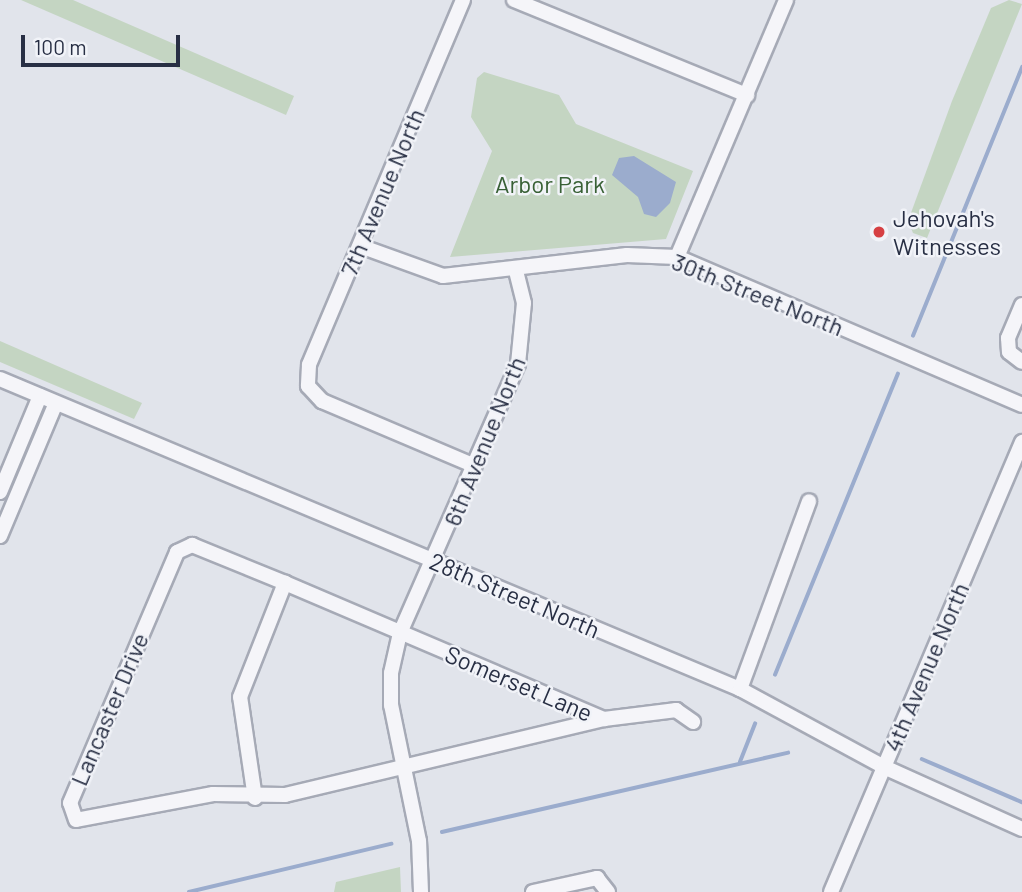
<!DOCTYPE html>
<style>
body{margin:0}
#map{position:relative;width:1022px;height:892px;overflow:hidden;background:#e1e4eb;font-family:Barlow,sans-serif}
div>[style]{position:absolute}
.green>*{inset:0;background:#c4d5c2}
.water>*{inset:0;background:#9baccd}
.stream>*{height:3.5px;margin:-1.75px;padding:0 1.75px;transform-origin:1.75px;border-radius:1.75px;background:#9baccd}
.roads{filter:drop-shadow(2px 0 #a6aab6) drop-shadow(-2px 0 #a6aab6) drop-shadow(0 2px #a6aab6) drop-shadow(0 -2px #a6aab6)}
.minor>*{height:14px;margin:-7px;padding:0 7px;transform-origin:7px;border-radius:7px;background:#f5f5f9}
.dots>*{width:19px;height:19px;translate:-50% -50%;box-sizing:border-box;border:4px solid #f1f3f8;border-radius:50%}
span{translate:-50% -50%;white-space:nowrap;text-align:center;line-height:1.15;-webkit-text-stroke:5px #f1f3f8;paint-order:stroke}
.park-label{font-size:24px;color:#386035}
.street-label{font-size:24px;color:#282f44}
.poi-label{font-size:24px;color:#282f44}
.left{translate:0 -50%;text-align:left}
.scale{position:absolute;left:21px;top:35px;width:159px;height:32px;box-sizing:border-box;border:4px solid #282f44;border-top:0;padding-left:9px;font-size:21px;line-height:24px;white-space:nowrap;color:#282f44;-webkit-text-stroke:5px #f1f3f8;paint-order:stroke}
</style>
<div id="map">
<div class="green">
<i style="clip-path:polygon(21px 0,73px 0,294px 96px,286px 115px)"></i>
<i style="clip-path:polygon(1009px 0,1022px 4px,927px 238px,913px 233px,908px 221px,952px 101px,991px 8px)"></i>
<i style="clip-path:polygon(484px 72px,559px 95px,576px 124px,693px 171px,666px 239px,450px 257px,492px 151px,471px 117px,477px 78px)"></i>
<i style="clip-path:polygon(0 341px,142px 403px,134px 419px,0 362px)"></i>
<i style="clip-path:polygon(400px 867px,401px 892px,334px 892px,336px 882px)"></i>
</div>
<div class="water">
<i style="clip-path:polygon(634px 156px,676px 182px,670px 203px,656px 217px,644px 214px,638px 197px,612px 175px,619px 158px)"></i>
</div>
<div class="stream">
<i style="left:913px;top:336px;width:290px;rotate:-67.9deg"></i>
<i style="left:775px;top:675px;width:325px;rotate:-67.8deg"></i>
<i style="left:922px;top:759px;width:109px;rotate:23.3deg"></i>
<i style="left:740px;top:762px;width:41px;rotate:-68.5deg"></i>
<i style="left:442px;top:832px;width:355px;rotate:-12.9deg"></i>
<i style="left:189px;top:892px;width:208px;rotate:-13.4deg"></i>
</div>
<div class="roads">
<div class="minor">
<i style="left:463px;top:0;width:396px;rotate:112.9deg"></i>
<i style="left:309px;top:365px;width:21px;rotate:93deg"></i>
<i style="left:308px;top:386px;width:21px;rotate:47deg"></i>
<i style="left:322px;top:401px;width:166px;rotate:23deg"></i>
<i style="left:514px;top:0;width:252px;rotate:22.2deg"></i>
<i style="left:360px;top:246px;width:88px;rotate:19.9deg"></i>
<i style="left:443px;top:276px;width:185px;rotate:-6.5deg"></i>
<i style="left:627px;top:255px;width:50px;rotate:2.3deg"></i>
<i style="left:677px;top:257px;width:375px;rotate:23.2deg"></i>
<i style="left:677px;top:257px;width:279px;rotate:-67deg"></i>
<i style="left:1022px;top:305px;width:36px;rotate:113deg"></i>
<i style="left:1008px;top:338px;width:14px;rotate:86deg"></i>
<i style="left:1009px;top:352px;width:16px;rotate:38deg"></i>
<i style="left:0;top:379px;width:802px;rotate:22.73deg"></i>
<i style="left:740px;top:689px;width:164px;rotate:28.4deg"></i>
<i style="left:884px;top:767px;width:151px;rotate:24.2deg"></i>
<i style="left:0;top:492px;width:104px;rotate:-67.4deg"></i>
<i style="left:0;top:536px;width:144px;rotate:-67.2deg"></i>
<i style="left:192px;top:545px;width:100px;rotate:22.2deg"></i>
<i style="left:285px;top:583px;width:347px;rotate:23.1deg"></i>
<i style="left:604px;top:719px;width:328px;rotate:166.6deg"></i>
<i style="left:285px;top:795px;width:72px;rotate:-179.2deg"></i>
<i style="left:213px;top:794px;width:139px;rotate:169.3deg"></i>
<i style="left:76px;top:820px;width:18px;rotate:-109deg"></i>
<i style="left:70px;top:803px;width:273px;rotate:-66.9deg"></i>
<i style="left:177px;top:552px;width:17px;rotate:-25deg"></i>
<i style="left:740px;top:689px;width:200px;rotate:-69.8deg"></i>
<i style="left:604px;top:719px;width:73px;rotate:-7.1deg"></i>
<i style="left:676px;top:710px;width:21px;rotate:35deg"></i>
<i style="left:255px;top:798px;width:102px;rotate:-98.4deg"></i>
<i style="left:240px;top:697px;width:123px;rotate:-68.5deg"></i>
<i style="left:421px;top:892px;width:51px;rotate:-92.2deg"></i>
<i style="left:419px;top:841px;width:139px;rotate:-101.6deg"></i>
<i style="left:391px;top:705px;width:32px;rotate:-90deg"></i>
<i style="left:391px;top:673px;width:41px;rotate:-77.3deg"></i>
<i style="left:400px;top:633px;width:294px;rotate:-66.3deg"></i>
<i style="left:518px;top:364px;width:61px;rotate:-84.4deg"></i>
<i style="left:524px;top:303px;width:33px;rotate:-104deg"></i>
<i style="left:533px;top:892px;width:66px;rotate:-12.3deg"></i>
<i style="left:597px;top:878px;width:18px;rotate:52deg"></i>
<i style="left:831px;top:892px;width:489px;rotate:-67deg"></i>
</div>
</div>
<div class="dots">
<i style="left:879px;top:232px;background:#d64043"></i>
</div>
<div class="park-label">
<span style="left:550px;top:184px">Arbor Park</span>
</div>
<div class="street-label">
<span style="left:382px;top:192px;rotate:-67deg">7th Avenue North</span>
<span style="left:758px;top:294px;rotate:22deg">30th Street North</span>
<span style="left:484px;top:441px;rotate:-68deg">6th Avenue North</span>
<span style="left:515px;top:595px;rotate:23deg">28th Street North</span>
<span style="left:926px;top:667px;rotate:-67deg">4th Avenue North</span>
<span style="left:519px;top:683px;rotate:23deg">Somerset Lane</span>
<span style="left:109px;top:709px;rotate:-67deg">Lancaster Drive</span>
</div>
<div class="poi-label">
<span class="left" style="left:893px;top:232px">Jehovah's<br>Witnesses</span>
</div>
<div class="scale">100 m</div>
</div>
